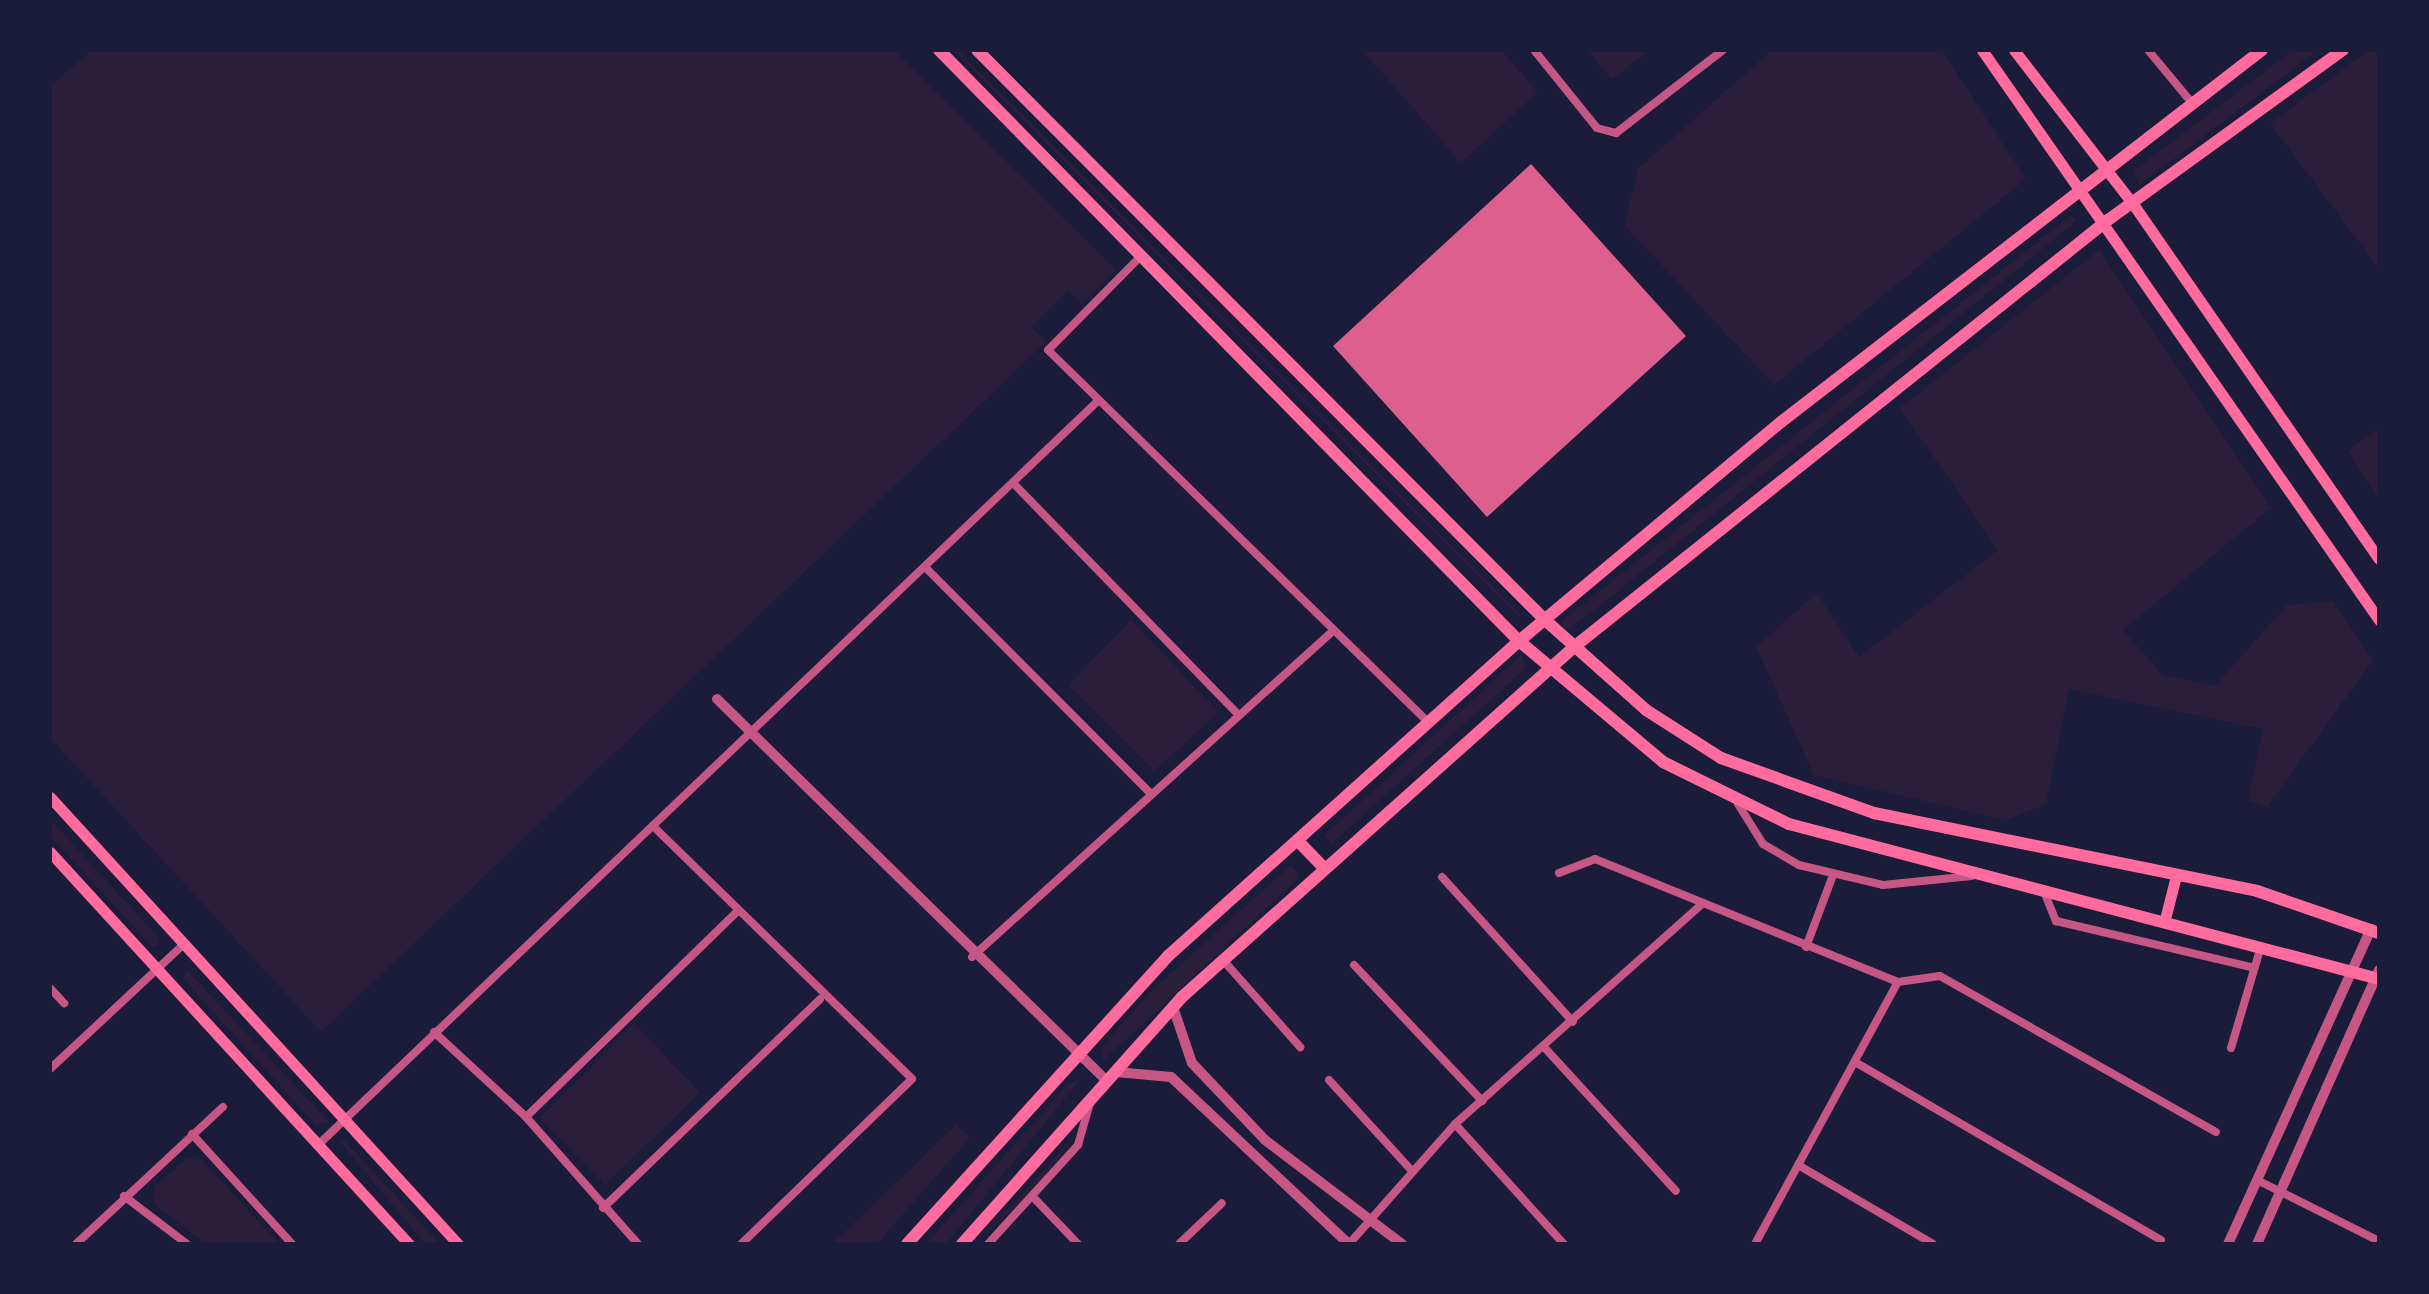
<!DOCTYPE html>
<style>
body{margin:0}
#map{position:relative;width:2429px;height:1294px;overflow:hidden;background:#1b1b3a;font-family:Inter,sans-serif}
div>[style]{position:absolute}
.green>*{inset:0;background:#2a1e3b}
.building>*{inset:0;background:#dd5f8e}
.minor>*{height:8px;margin:-4px;padding:0 4px;transform-origin:4px;border-radius:4px;background:#c65784}
.tertiary>*{height:10px;margin:-5px;padding:0 5px;transform-origin:5px;border-radius:5px;background:#c65784}
.secondary>*{height:11px;margin:-5.5px;padding:0 5.5px;transform-origin:5.5px;border-radius:5.5px;background:#ff6b9d}
.primary>*{height:12px;margin:-6px;padding:0 6px;transform-origin:6px;border-radius:6px;background:#ff6b9d}
span{translate:-50% -50%;white-space:nowrap;text-align:center;line-height:1.15;-webkit-text-stroke:10px #1b1b3a;paint-order:stroke}
.frame{position:absolute;inset:0;border:52px solid #1b1b3a;pointer-events:none}
</style>
<div id="map">
<div class="green">
<i style="clip-path:polygon(92px 50px,894px 50px,1116px 270px,1082px 304px,1068px 291px,1032px 327px,1046px 342px,321px 1032px,50px 738px,50px 86px)"></i>
<i style="clip-path:polygon(953px 50px,958px 50px,1521px 615px,1518px 617px)"></i>
<i style="clip-path:polygon(1362px 50px,1501px 50px,1538px 92px,1461px 163px)"></i>
<i style="clip-path:polygon(1587px 50px,1649px 50px,1612px 80px)"></i>
<i style="clip-path:polygon(1772px 50px,1941px 50px,2026px 179px,1774px 385px,1624px 225px,1638px 169px)"></i>
<i style="clip-path:polygon(2293px 50px,2318px 50px,2140px 185px,2132px 172px)"></i>
<i style="clip-path:polygon(2370px 50px,2379px 50px,2379px 269px,2270px 123px)"></i>
<i style="clip-path:polygon(2071px 215px,2076px 221px,2023px 265px,1582px 620px,1567px 630px,1561px 622px)"></i>
<i style="clip-path:polygon(2099px 250px,2271px 508px,2123px 630px,2163px 675px,2215px 686px,2287px 605px,2333px 601px,2373px 660px,2267px 807px,2248px 801px,2263px 729px,2069px 689px,2046px 804px,2005px 820px,1814px 775px,1756px 647px,1817px 593px,1859px 657px,1998px 550px,1900px 408px)"></i>
<i style="clip-path:polygon(2379px 427px,2379px 500px,2348px 451px)"></i>
<i style="clip-path:polygon(1131px 620px,1219px 712px,1154px 771px,1068px 685px)"></i>
<i style="clip-path:polygon(1522px 654px,1526px 668px,1331px 844px,1325px 835px)"></i>
<i style="clip-path:polygon(50px 819px,159px 938px,160px 944px,152px 947px,50px 836px)"></i>
<i style="clip-path:polygon(1291px 865px,1300px 877px,1104px 1060px,1101px 1048px,1151px 991px)"></i>
<i style="clip-path:polygon(188px 971px,216px 1001px,329px 1122px,316px 1125px,182px 978px)"></i>
<i style="clip-path:polygon(634px 1023px,700px 1093px,605px 1185px,540px 1118px)"></i>
<i style="clip-path:polygon(1082px 1078px,946px 1244px,926px 1244px,1066px 1086px)"></i>
<i style="clip-path:polygon(956px 1125px,970px 1138px,877px 1244px,832px 1244px)"></i>
<i style="clip-path:polygon(1078px 1131px,1033px 1192px,974px 1244px,1028px 1188px)"></i>
<i style="clip-path:polygon(337px 1138px,344px 1140px,440px 1244px,425px 1244px)"></i>
<i style="clip-path:polygon(187px 1158px,202px 1160px,280px 1244px,205px 1244px,154px 1204px,155px 1186px)"></i>
</div>
<div class="building">
<i style="clip-path:polygon(1531px 164px,1686px 336px,1487px 517px,1333px 346px)"></i>
</div>
<div class="minor">
<i style="left:1534px;top:50px;width:100px;rotate:51.1deg"></i>
<i style="left:1597px;top:128px;width:20px;rotate:15deg"></i>
<i style="left:1616px;top:133px;width:135px;rotate:-37.8deg"></i>
<i style="left:2148px;top:50px;width:69px;rotate:50.3deg"></i>
<i style="left:1141px;top:256px;width:132px;rotate:134.7deg"></i>
<i style="left:1048px;top:350px;width:533px;rotate:44.39deg"></i>
<i style="left:1016px;top:486px;width:318px;rotate:45.8deg"></i>
<i style="left:927px;top:569px;width:316px;rotate:45.1deg"></i>
<i style="left:1738px;top:804px;width:47px;rotate:58deg"></i>
<i style="left:1763px;top:844px;width:42px;rotate:30.3deg"></i>
<i style="left:1799px;top:865px;width:86px;rotate:13.4deg"></i>
<i style="left:1883px;top:885px;width:89px;rotate:-5.8deg"></i>
<i style="left:655px;top:828px;width:359px;rotate:44.3deg"></i>
<i style="left:912px;top:1079px;width:238px;rotate:136deg"></i>
<i style="left:1559px;top:873px;width:39px;rotate:-21deg"></i>
<i style="left:1595px;top:859px;width:327px;rotate:22.1deg"></i>
<i style="left:1898px;top:982px;width:42px;rotate:-8.1deg"></i>
<i style="left:1940px;top:976px;width:317px;rotate:29.5deg"></i>
<i style="left:1442px;top:877px;width:195px;rotate:47.9deg"></i>
<i style="left:2043px;top:889px;width:35px;rotate:68deg"></i>
<i style="left:2056px;top:921px;width:204px;rotate:13.3deg"></i>
<i style="left:1806px;top:947px;width:77px;rotate:-69.4deg"></i>
<i style="left:972px;top:957px;width:486px;rotate:-42.1deg"></i>
<i style="left:1222px;top:959px;width:118px;rotate:48.4deg"></i>
<i style="left:1354px;top:965px;width:187px;rotate:46.7deg"></i>
<i style="left:50px;top:988px;width:21px;rotate:47deg"></i>
<i style="left:434px;top:1032px;width:125px;rotate:42.7deg"></i>
<i style="left:526px;top:1117px;width:169px;rotate:48.6deg"></i>
<i style="left:1544px;top:1047px;width:195px;rotate:47.5deg"></i>
<i style="left:2231px;top:1048px;width:106px;rotate:-73.6deg"></i>
<i style="left:1855px;top:1062px;width:354px;rotate:30.2deg"></i>
<i style="left:50px;top:1069px;width:183px;rotate:-43deg"></i>
<i style="left:1329px;top:1080px;width:123px;rotate:47.6deg"></i>
<i style="left:526px;top:1117px;width:293px;rotate:-44.2deg"></i>
<i style="left:1455px;top:1124px;width:162px;rotate:47.8deg"></i>
<i style="left:192px;top:1134px;width:149px;rotate:47.7deg"></i>
<i style="left:318px;top:1145px;width:1079px;rotate:-43.65deg"></i>
<i style="left:1798px;top:1165px;width:156px;rotate:30.3deg"></i>
<i style="left:2257px;top:1180px;width:136px;rotate:26.6deg"></i>
<i style="left:124px;top:1196px;width:79px;rotate:37.3deg"></i>
<i style="left:1034px;top:1198px;width:64px;rotate:46.3deg"></i>
<i style="left:603px;top:1208px;width:301px;rotate:-43.9deg"></i>
<i style="left:76px;top:1244px;width:201px;rotate:-43deg"></i>
<i style="left:988px;top:1244px;width:134px;rotate:-47.7deg"></i>
<i style="left:1078px;top:1145px;width:44px;rotate:-74.1deg"></i>
<i style="left:1179px;top:1244px;width:59px;rotate:-43.6deg"></i>
<i style="left:1349px;top:1244px;width:160px;rotate:-48.5deg"></i>
<i style="left:1455px;top:1124px;width:329px;rotate:-41.7deg"></i>
<i style="left:1755px;top:1244px;width:298px;rotate:-61.4deg"></i>
</div>
<div class="tertiary">
<i style="left:717px;top:699px;width:547px;rotate:44.41deg"></i>
<i style="left:1173px;top:1007px;width:59px;rotate:71.3deg"></i>
<i style="left:1192px;top:1063px;width:106px;rotate:46.5deg"></i>
<i style="left:1265px;top:1140px;width:172px;rotate:37.2deg"></i>
<i style="left:1116px;top:1072px;width:55px;rotate:5.2deg"></i>
<i style="left:1171px;top:1077px;width:244px;rotate:43.2deg"></i>
<i style="left:2228px;top:1244px;width:346px;rotate:-65.6deg"></i>
<i style="left:2257px;top:1244px;width:300px;rotate:-66deg"></i>
</div>
<div class="secondary">
<i style="left:1982px;top:50px;width:695px;rotate:55.14deg"></i>
<i style="left:2014px;top:50px;width:195px;rotate:52.3deg"></i>
<i style="left:2133px;top:204px;width:432px;rotate:55.3deg"></i>
<i style="left:50px;top:797px;width:605px;rotate:47.61deg"></i>
<i style="left:50px;top:852px;width:532px;rotate:47.52deg"></i>
<i style="left:2165px;top:919px;width:44px;rotate:-75.7deg"></i>
</div>
<div class="primary">
<i style="left:939px;top:50px;width:828px;rotate:45.54deg"></i>
<i style="left:1519px;top:641px;width:188px;rotate:40deg"></i>
<i style="left:1663px;top:762px;width:140px;rotate:26.2deg"></i>
<i style="left:1789px;top:824px;width:610px;rotate:14.72deg"></i>
<i style="left:977px;top:50px;width:803px;rotate:45.1deg"></i>
<i style="left:1544px;top:619px;width:137px;rotate:41.7deg"></i>
<i style="left:1646px;top:710px;width:89px;rotate:32.6deg"></i>
<i style="left:1721px;top:758px;width:163px;rotate:19.8deg"></i>
<i style="left:1874px;top:813px;width:391px;rotate:11.5deg"></i>
<i style="left:2257px;top:891px;width:129px;rotate:19deg"></i>
<i style="left:1298px;top:841px;width:37px;rotate:46deg"></i>
<i style="left:907px;top:1244px;width:389px;rotate:-47.8deg"></i>
<i style="left:1168px;top:956px;width:472px;rotate:-41.9deg"></i>
<i style="left:1519px;top:641px;width:341px;rotate:-39.9deg"></i>
<i style="left:1781px;top:422px;width:608px;rotate:-37.72deg"></i>
<i style="left:962px;top:1244px;width:331px;rotate:-48.3deg"></i>
<i style="left:1182px;top:997px;width:526px;rotate:-41.76deg"></i>
<i style="left:1574px;top:647px;width:684px;rotate:-38.65deg"></i>
<i style="left:2108px;top:220px;width:290px;rotate:-35.9deg"></i>
</div>
<div class="frame"></div>
</div>
